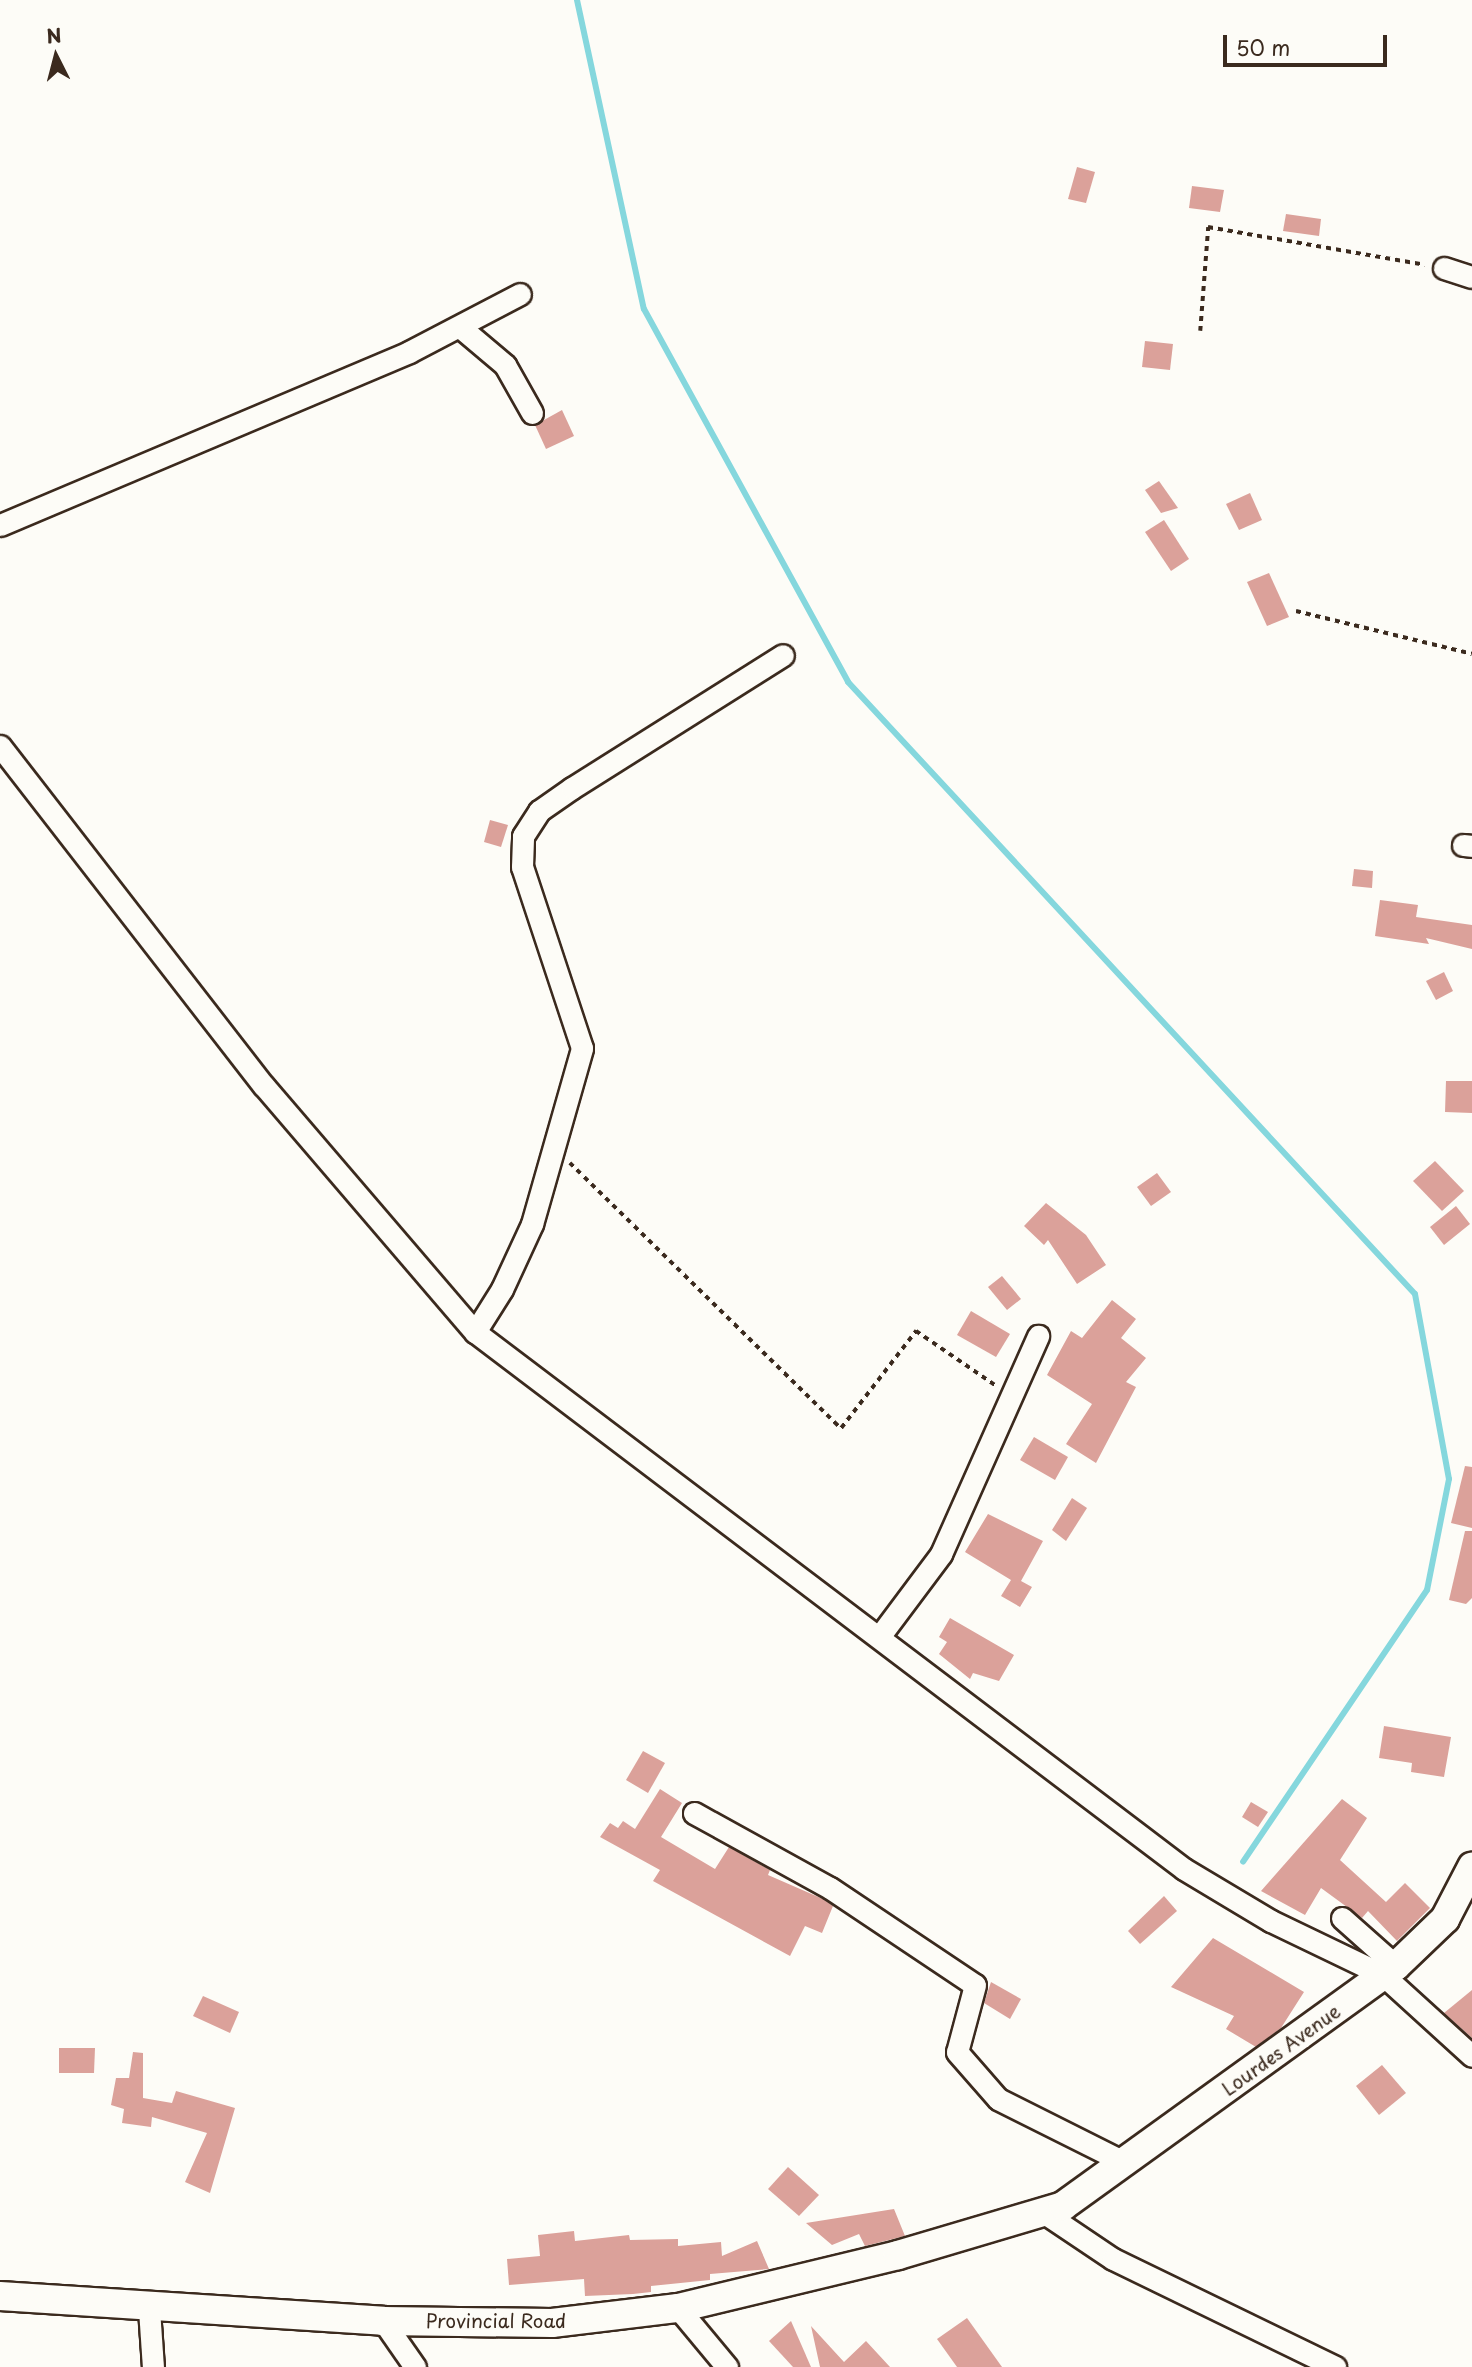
<!DOCTYPE html>
<style>
body{margin:0}
#map{position:relative;width:1472px;height:2367px;overflow:hidden;background:#fdfcf7;font-family:"Playpen Sans",sans-serif}
div>[style]{position:absolute}
.stream>*{height:6px;margin:-3px;padding:0 3px;transform-origin:3px;border-radius:3px;background:#85d7dd}
.building>*{inset:0;background:#dba19a}
.path>*{height:3.5px;margin-top:-1.75px;transform-origin:0;background:repeating-linear-gradient(90deg,#3b2a1e 0 5px,transparent 0 10px)}
.roads{filter:drop-shadow(2px 0 #3b2a1e) drop-shadow(-2px 0 #3b2a1e) drop-shadow(0 2px #3b2a1e) drop-shadow(0 -2px #3b2a1e)}
.minor>*{height:21px;margin:-10.5px;padding:0 10.5px;transform-origin:10.5px;border-radius:10.5px;background:#fdfcf7}
.major>*{height:28px;margin:-14px;padding:0 14px;transform-origin:14px;border-radius:14px;background:#fdfcf7}
span{translate:-50% -50%;white-space:nowrap;text-align:center;line-height:1.15;-webkit-text-stroke:7px #fdfcf7;paint-order:stroke}
.street-label{font-size:19px;color:#3b2a1e}
.north{position:absolute;left:21px;top:21px;width:70px;height:70px;-webkit-text-stroke:5px #fdfcf7;paint-order:stroke;rotate:354deg;font-size:19px;font-weight:700;line-height:28px;text-align:center;color:#3b2a1e}
.north::after{content:'';display:block;margin:auto;width:24px;height:32px;background:#3b2a1e;clip-path:polygon(50% 0,100% 100%,50% 72%,0 100%)}
.scale{position:absolute;left:1223px;top:35px;width:164px;height:32px;box-sizing:border-box;border:4px solid #3b2a1e;border-top:0;padding-left:9px;font-size:21px;line-height:24px;white-space:nowrap;color:#3b2a1e;-webkit-text-stroke:5px #fdfcf7;paint-order:stroke}
</style>
<div id="map">
<div class="stream">
<i style="left:577px;top:0;width:316px;rotate:77.8deg"></i>
<i style="left:644px;top:309px;width:425px;rotate:61.3deg"></i>
<i style="left:848px;top:682px;width:834px;rotate:47.19deg"></i>
<i style="left:1415px;top:1294px;width:188px;rotate:79.6deg"></i>
<i style="left:1449px;top:1479px;width:113px;rotate:101.2deg"></i>
<i style="left:1427px;top:1590px;width:328px;rotate:124.1deg"></i>
</div>
<div class="building">
<i style="clip-path:polygon(1077px 167px,1095px 172px,1086px 203px,1068px 199px)"></i>
<i style="clip-path:polygon(1192px 186px,1224px 190px,1220px 212px,1189px 208px)"></i>
<i style="clip-path:polygon(1286px 214px,1321px 219px,1319px 236px,1283px 231px)"></i>
<i style="clip-path:polygon(1145px 341px,1173px 344px,1170px 370px,1142px 367px)"></i>
<i style="clip-path:polygon(562px 410px,574px 436px,546px 449px,535px 425px)"></i>
<i style="clip-path:polygon(1159px 481px,1178px 508px,1161px 513px,1145px 490px)"></i>
<i style="clip-path:polygon(1250px 493px,1262px 520px,1239px 530px,1226px 504px)"></i>
<i style="clip-path:polygon(1164px 520px,1189px 559px,1171px 571px,1145px 532px)"></i>
<i style="clip-path:polygon(1269px 573px,1289px 617px,1267px 626px,1247px 582px)"></i>
<i style="clip-path:polygon(490px 820px,508px 825px,501px 847px,484px 842px)"></i>
<i style="clip-path:polygon(1354px 869px,1373px 871px,1372px 888px,1352px 886px)"></i>
<i style="clip-path:polygon(1380px 900px,1418px 905px,1416px 917px,1472px 925px,1472px 949px,1426px 938px,1429px 944px,1375px 936px)"></i>
<i style="clip-path:polygon(1444px 972px,1453px 991px,1436px 1000px,1426px 981px)"></i>
<i style="clip-path:polygon(1446px 1081px,1472px 1081px,1472px 1113px,1445px 1112px)"></i>
<i style="clip-path:polygon(1435px 1161px,1464px 1191px,1442px 1211px,1413px 1181px)"></i>
<i style="clip-path:polygon(1157px 1173px,1171px 1192px,1151px 1206px,1137px 1187px)"></i>
<i style="clip-path:polygon(1046px 1203px,1086px 1235px,1106px 1265px,1077px 1284px,1048px 1240px,1044px 1245px,1024px 1226px)"></i>
<i style="clip-path:polygon(1456px 1206px,1470px 1224px,1444px 1245px,1430px 1227px)"></i>
<i style="clip-path:polygon(1002px 1276px,1021px 1299px,1007px 1310px,988px 1287px)"></i>
<i style="clip-path:polygon(1112px 1300px,1136px 1319px,1121px 1338px,1146px 1358px,1126px 1382px,1136px 1387px,1096px 1463px,1066px 1444px,1092px 1404px,1047px 1375px,1071px 1331px,1082px 1338px)"></i>
<i style="clip-path:polygon(971px 1311px,1010px 1334px,996px 1357px,957px 1335px)"></i>
<i style="clip-path:polygon(1034px 1437px,1068px 1457px,1055px 1480px,1020px 1460px)"></i>
<i style="clip-path:polygon(1465px 1466px,1472px 1467px,1472px 1528px,1451px 1523px)"></i>
<i style="clip-path:polygon(1072px 1498px,1087px 1508px,1066px 1541px,1052px 1530px)"></i>
<i style="clip-path:polygon(988px 1514px,1043px 1541px,1021px 1581px,1032px 1587px,1020px 1607px,1001px 1596px,1011px 1580px,965px 1552px)"></i>
<i style="clip-path:polygon(1465px 1531px,1472px 1531px,1472px 1598px,1466px 1604px,1449px 1600px)"></i>
<i style="clip-path:polygon(950px 1618px,1014px 1655px,999px 1681px,973px 1673px,970px 1679px,939px 1654px,947px 1642px,939px 1637px)"></i>
<i style="clip-path:polygon(1384px 1726px,1451px 1737px,1444px 1777px,1411px 1772px,1412px 1763px,1379px 1758px)"></i>
<i style="clip-path:polygon(643px 1751px,665px 1763px,648px 1793px,626px 1780px)"></i>
<i style="clip-path:polygon(660px 1789px,682px 1803px,661px 1837px,715px 1869px,729px 1847px,770px 1870px,768px 1875px,823px 1899px,833px 1906px,822px 1933px,805px 1926px,790px 1956px,653px 1881px,660px 1870px,600px 1837px,610px 1823px,618px 1828px,623px 1821px,635px 1829px)"></i>
<i style="clip-path:polygon(1342px 1799px,1367px 1818px,1340px 1860px,1386px 1902px,1405px 1883px,1430px 1908px,1397px 1941px,1368px 1911px,1362px 1918px,1321px 1888px,1305px 1915px,1261px 1891px)"></i>
<i style="clip-path:polygon(1251px 1802px,1268px 1812px,1258px 1827px,1242px 1817px)"></i>
<i style="clip-path:polygon(1164px 1896px,1177px 1911px,1140px 1944px,1128px 1931px)"></i>
<i style="clip-path:polygon(1213px 1938px,1304px 1992px,1281px 2028px,1256px 2047px,1226px 2029px,1234px 2016px,1171px 1987px)"></i>
<i style="clip-path:polygon(991px 1982px,1021px 1999px,1010px 2019px,984px 2003px)"></i>
<i style="clip-path:polygon(1472px 1990px,1472px 2038px,1444px 2013px)"></i>
<i style="clip-path:polygon(203px 1996px,239px 2012px,230px 2033px,193px 2016px)"></i>
<i style="clip-path:polygon(59px 2048px,95px 2048px,94px 2073px,59px 2073px)"></i>
<i style="clip-path:polygon(133px 2052px,143px 2053px,143px 2098px,172px 2103px,176px 2091px,235px 2108px,210px 2193px,185px 2182px,207px 2133px,152px 2117px,151px 2127px,122px 2123px,124px 2109px,111px 2105px,116px 2078px,129px 2078px)"></i>
<i style="clip-path:polygon(1382px 2065px,1406px 2093px,1379px 2115px,1356px 2086px)"></i>
<i style="clip-path:polygon(788px 2167px,819px 2195px,799px 2216px,768px 2189px)"></i>
<i style="clip-path:polygon(894px 2209px,905px 2236px,865px 2246px,859px 2234px,832px 2245px,806px 2223px)"></i>
<i style="clip-path:polygon(574px 2231px,575px 2241px,629px 2235px,630px 2240px,678px 2239px,678px 2246px,721px 2242px,722px 2256px,757px 2241px,769px 2269px,710px 2274px,710px 2280px,651px 2286px,651px 2292px,633px 2294px,585px 2296px,584px 2279px,509px 2285px,507px 2259px,540px 2256px,538px 2235px)"></i>
<i style="clip-path:polygon(967px 2318px,1002px 2367px,957px 2367px,937px 2339px)"></i>
<i style="clip-path:polygon(791px 2321px,811px 2367px,793px 2367px,769px 2341px)"></i>
<i style="clip-path:polygon(811px 2326px,844px 2362px,866px 2341px,890px 2367px,820px 2367px)"></i>
</div>
<div class="path">
<i style="left:1200px;top:331px;width:104px;rotate:-85.6deg"></i>
<i style="left:1208px;top:227px;width:220px;rotate:9.9deg"></i>
<i style="left:1296px;top:611px;width:181px;rotate:13.7deg"></i>
<i style="left:570px;top:1163px;width:379px;rotate:44.4deg"></i>
<i style="left:841px;top:1428px;width:123px;rotate:-52.3deg"></i>
<i style="left:916px;top:1331px;width:96px;rotate:34.4deg"></i>
</div>
<div class="roads">
<div class="minor">
<i style="left:1444px;top:268px;width:29px;rotate:18deg"></i>
<i style="left:460px;top:327px;width:59px;rotate:40.2deg"></i>
<i style="left:505px;top:365px;width:55px;rotate:60.6deg"></i>
<i style="left:0;top:525px;width:444px;rotate:-22.9deg"></i>
<i style="left:409px;top:352px;width:125px;rotate:-27.6deg"></i>
<i style="left:0;top:746px;width:430px;rotate:52.2deg"></i>
<i style="left:264px;top:1086px;width:324px;rotate:49.4deg"></i>
<i style="left:475px;top:1332px;width:889px;rotate:37.14deg"></i>
<i style="left:1184px;top:1869px;width:101px;rotate:30.9deg"></i>
<i style="left:1271px;top:1921px;width:124px;rotate:25.7deg"></i>
<i style="left:1383px;top:1975px;width:120px;rotate:42.3deg"></i>
<i style="left:1463px;top:845px;width:9px;rotate:6deg"></i>
<i style="left:475px;top:1332px;width:51px;rotate:-57.9deg"></i>
<i style="left:502px;top:1289px;width:72px;rotate:-65.2deg"></i>
<i style="left:532px;top:1224px;width:183px;rotate:-74.1deg"></i>
<i style="left:582px;top:1048px;width:191px;rotate:-108.3deg"></i>
<i style="left:522px;top:867px;width:31px;rotate:-88deg"></i>
<i style="left:523px;top:836px;width:30px;rotate:-57deg"></i>
<i style="left:539px;top:811px;width:40px;rotate:-34.9deg"></i>
<i style="left:572px;top:788px;width:249px;rotate:-32.2deg"></i>
<i style="left:879px;top:1637px;width:104px;rotate:-53.2deg"></i>
<i style="left:941px;top:1554px;width:239px;rotate:-66deg"></i>
<i style="left:694px;top:1813px;width:155px;rotate:28.9deg"></i>
<i style="left:830px;top:1888px;width:174px;rotate:33.8deg"></i>
<i style="left:975px;top:1985px;width:69px;rotate:105deg"></i>
<i style="left:957px;top:2052px;width:62px;rotate:48.9deg"></i>
<i style="left:998px;top:2099px;width:141px;rotate:26.6deg"></i>
<i style="left:1342px;top:1918px;width:72px;rotate:41.6deg"></i>
<i style="left:1043px;top:2212px;width:84px;rotate:33.9deg"></i>
<i style="left:1113px;top:2259px;width:247px;rotate:25.9deg"></i>
<i style="left:678px;top:2308px;width:77px;rotate:50.3deg"></i>
<i style="left:149px;top:2309px;width:58px;rotate:86.1deg"></i>
<i style="left:383px;top:2321px;width:56px;rotate:55.2deg"></i>
</div>
<div class="major">
<i style="left:0;top:2296px;width:384px;rotate:3.7deg"></i>
<i style="left:383px;top:2321px;width:169px;rotate:0.7deg"></i>
<i style="left:552px;top:2323px;width:127px;rotate:-6.8deg"></i>
<i style="left:678px;top:2308px;width:226px;rotate:-13.5deg"></i>
<i style="left:898px;top:2255px;width:172px;rotate:-16.5deg"></i>
<i style="left:1063px;top:2206px;width:410px;rotate:-35.8deg"></i>
<i style="left:1396px;top:1966px;width:68px;rotate:-43.8deg"></i>
<i style="left:1445px;top:1919px;width:59px;rotate:-62.6deg"></i>
</div>
</div>
<div class="street-label">
<span style="left:1281px;top:2050px;rotate:-36deg">Lourdes Avenue</span>
<span style="left:496px;top:2321px">Provincial Road</span>
</div>
<div class="north">N</div>
<div class="scale">50 m</div>
</div>
